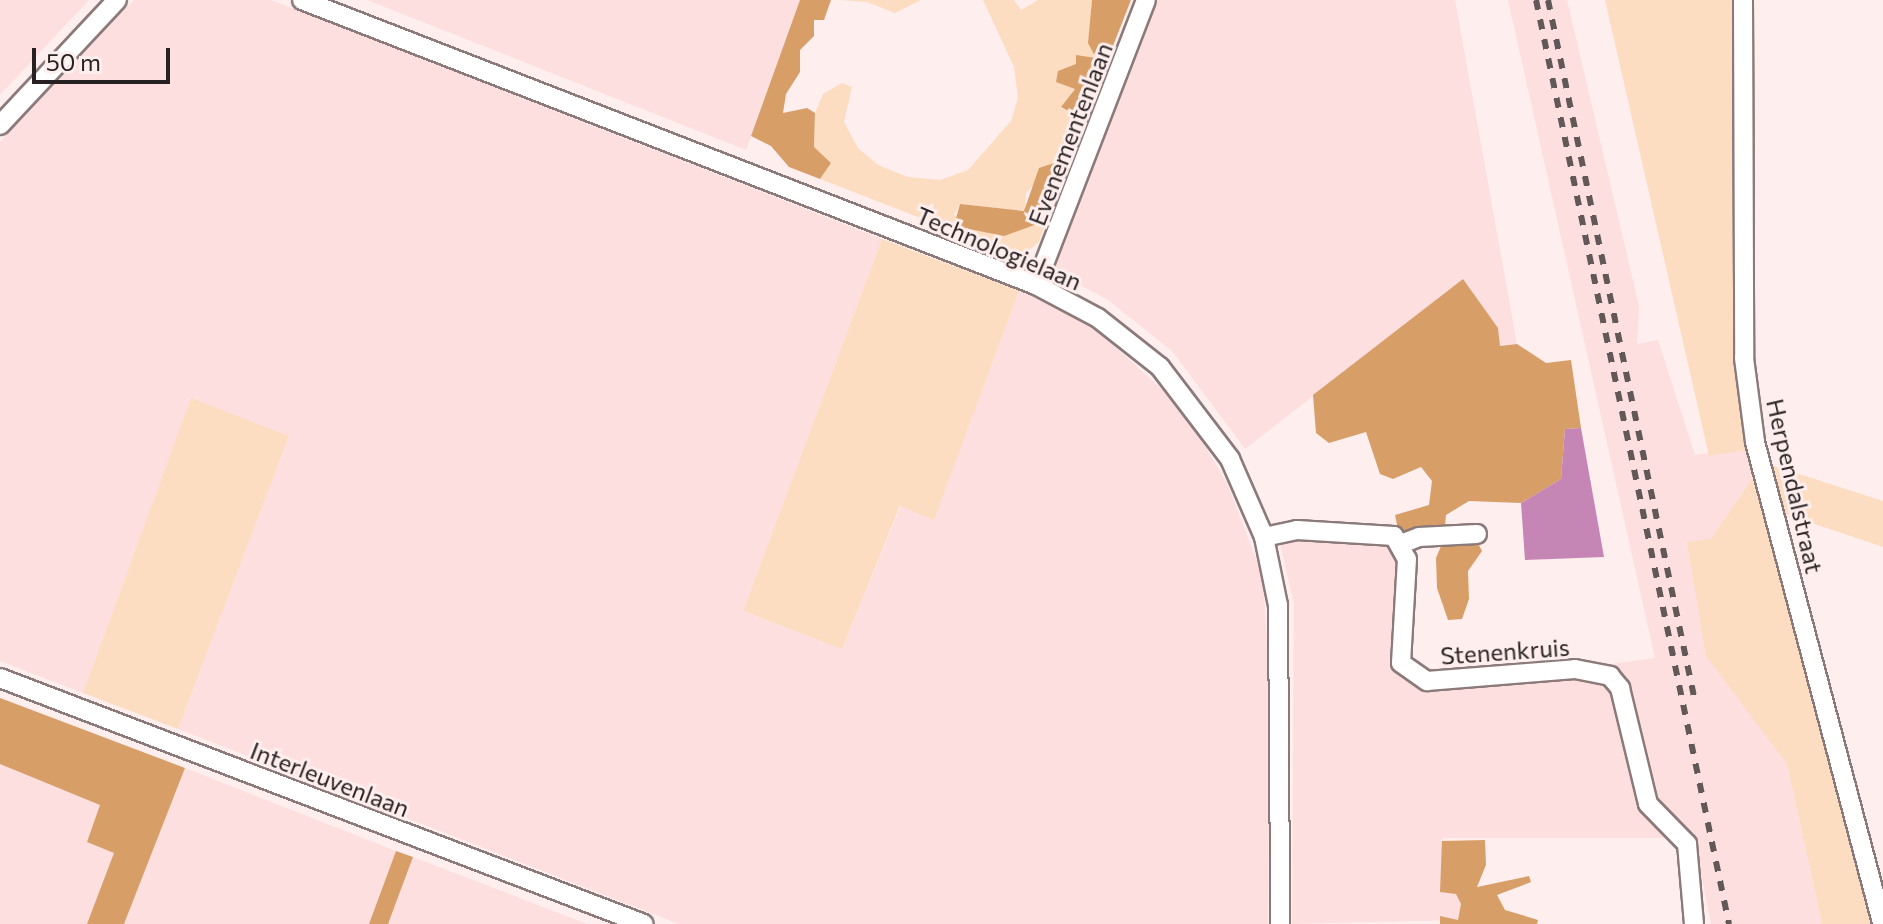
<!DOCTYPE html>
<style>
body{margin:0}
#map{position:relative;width:1883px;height:924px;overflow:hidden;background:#fee;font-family:Commissioner,sans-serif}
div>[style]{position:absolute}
.built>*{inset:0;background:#fcdfde}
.green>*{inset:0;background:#fdddc1}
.forest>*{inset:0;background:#d89e68}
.water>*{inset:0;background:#c686b5}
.roads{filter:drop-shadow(2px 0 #8c7a7a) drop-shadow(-2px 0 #8c7a7a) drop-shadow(0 2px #8c7a7a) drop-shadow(0 -2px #8c7a7a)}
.minor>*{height:18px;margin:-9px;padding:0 9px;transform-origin:9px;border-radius:9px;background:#fff}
.rail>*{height:6px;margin-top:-3px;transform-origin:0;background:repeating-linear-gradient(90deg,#625858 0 10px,transparent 0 20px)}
span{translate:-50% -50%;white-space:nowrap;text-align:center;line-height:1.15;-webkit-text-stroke:6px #fee;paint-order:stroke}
.street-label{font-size:24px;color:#282121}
.scale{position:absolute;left:32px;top:48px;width:138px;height:36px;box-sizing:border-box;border:4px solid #282121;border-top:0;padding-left:10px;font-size:24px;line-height:28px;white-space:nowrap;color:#282121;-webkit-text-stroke:6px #fee;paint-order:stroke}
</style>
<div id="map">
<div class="built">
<i style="clip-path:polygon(0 0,89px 0,0 95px)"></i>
<i style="clip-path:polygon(134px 0,271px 0,882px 239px,743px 611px,842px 649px,901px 506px,934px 519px,1019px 291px,1071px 314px,1103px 336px,1166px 393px,1192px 425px,1227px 483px,1263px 577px,1270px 695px,1268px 924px,679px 924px,178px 729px,289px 436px,191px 399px,83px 693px,0 661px,0 142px)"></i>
<i style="clip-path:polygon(367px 0,800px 0,746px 150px)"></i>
<i style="clip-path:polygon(1146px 0,1455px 0,1517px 344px,1500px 346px,1498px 328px,1463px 280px,1245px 449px,1172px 351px,1108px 300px,1045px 266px)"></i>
<i style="clip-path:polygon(1508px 0,1567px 0,1639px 306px,1637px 344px,1658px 340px,1695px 455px,1747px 448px,1758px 473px,1786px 760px,1822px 924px,1711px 924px,1694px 838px,1443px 838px,1441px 892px,1456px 894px,1461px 904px,1458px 920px,1292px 924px,1294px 604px,1277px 531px,1401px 544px,1410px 673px,1575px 669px,1655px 658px)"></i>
<i style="clip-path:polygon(0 698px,167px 761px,104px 924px,0 924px)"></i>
<i style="clip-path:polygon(185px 768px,396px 851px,369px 924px,124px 924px)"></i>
<i style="clip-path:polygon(413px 857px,587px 924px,388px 924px)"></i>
</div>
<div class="green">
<i style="clip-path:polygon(839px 0,921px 0,895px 13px,867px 2px)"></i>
<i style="clip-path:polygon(983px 0,1014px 0,1021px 10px,1038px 0,1092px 0,1089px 43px,1096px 58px,1061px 108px,1072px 113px,1057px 162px,1026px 193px,1025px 211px,960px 204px,954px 215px,1037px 224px,1046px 199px,1056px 191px,1039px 242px,1021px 257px,820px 179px,831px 163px,814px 147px,815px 113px,823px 94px,842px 83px,852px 87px,844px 122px,858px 148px,878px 165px,908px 177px,940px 180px,968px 170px,1011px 121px,1018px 98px,1014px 67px)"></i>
<i style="clip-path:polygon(1605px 0,1736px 0,1738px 362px,1747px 450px,1709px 456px)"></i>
<i style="clip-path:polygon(882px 239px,1019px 291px,934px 520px,900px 506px,842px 649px,743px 611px)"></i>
<i style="clip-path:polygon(191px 398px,289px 436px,178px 729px,83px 693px)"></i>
<i style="clip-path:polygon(1768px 464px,1883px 501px,1883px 547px,1782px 513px)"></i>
<i style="clip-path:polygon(1758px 471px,1877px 924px,1822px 924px,1787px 764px,1706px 656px,1687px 542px,1711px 539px)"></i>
</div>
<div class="forest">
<i style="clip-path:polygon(800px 0,831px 0,824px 20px,814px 20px,814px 36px,800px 50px,800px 72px,786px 94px,783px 113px,807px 108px,815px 113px,814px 147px,831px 163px,820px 179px,789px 167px,771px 146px,751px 136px)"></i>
<i style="clip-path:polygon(1092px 0,1131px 0,1056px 191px,1046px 199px,1037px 224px,1004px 236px,954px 226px,960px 204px,1024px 211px,1039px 168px,1057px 162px,1072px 113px,1061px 107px,1075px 89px,1056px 82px,1058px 71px,1076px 64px,1076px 55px,1096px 58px,1088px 43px)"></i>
<i style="clip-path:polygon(1463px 279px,1498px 328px,1500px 346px,1517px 344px,1546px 363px,1571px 360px,1581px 428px,1565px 429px,1561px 479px,1521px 503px,1469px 501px,1446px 515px,1444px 535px,1401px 544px,1395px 515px,1429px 505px,1432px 481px,1421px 467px,1393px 479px,1380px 474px,1366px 432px,1329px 443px,1316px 433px,1313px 395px)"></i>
<i style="clip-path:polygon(1475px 537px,1482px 551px,1468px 571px,1469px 599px,1462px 619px,1448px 620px,1437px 588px,1436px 558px,1444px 539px)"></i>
<i style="clip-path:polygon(0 698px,185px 768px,124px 924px,87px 924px,114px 853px,87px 842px,100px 805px,0 764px)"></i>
<i style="clip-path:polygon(1485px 840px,1486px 865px,1477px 887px,1529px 876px,1531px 882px,1497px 895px,1505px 910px,1538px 920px,1537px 924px,1440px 924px,1440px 916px,1458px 920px,1461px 904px,1456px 894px,1440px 892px,1442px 841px)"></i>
<i style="clip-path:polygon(396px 851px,413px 857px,388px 924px,369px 924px)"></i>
</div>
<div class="water">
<i style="clip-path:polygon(1581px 428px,1604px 557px,1525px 560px,1521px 503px,1561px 479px,1565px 429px)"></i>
</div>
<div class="roads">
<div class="minor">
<i style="left:302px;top:0;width:787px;rotate:21.22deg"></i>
<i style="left:1036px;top:285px;width:70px;rotate:28deg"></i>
<i style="left:1098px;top:318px;width:79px;rotate:38.3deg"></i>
<i style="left:1160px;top:367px;width:116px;rotate:52.7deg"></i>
<i style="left:1230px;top:459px;width:85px;rotate:66.4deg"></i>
<i style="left:1264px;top:537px;width:69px;rotate:78.4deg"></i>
<i style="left:1278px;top:605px;width:319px;rotate:89.6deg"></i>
<i style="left:1743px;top:0;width:358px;rotate:89.8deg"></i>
<i style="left:1744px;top:358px;width:85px;rotate:82.5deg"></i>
<i style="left:1755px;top:442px;width:498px;rotate:75.2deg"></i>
<i style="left:0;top:125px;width:171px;rotate:-46.9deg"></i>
<i style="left:1036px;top:285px;width:305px;rotate:-68.9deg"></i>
<i style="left:1264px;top:537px;width:34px;rotate:-12deg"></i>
<i style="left:1297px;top:530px;width:97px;rotate:3.5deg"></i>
<i style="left:1394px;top:536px;width:26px;rotate:61deg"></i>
<i style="left:1407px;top:559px;width:104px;rotate:93.3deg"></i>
<i style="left:1401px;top:663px;width:32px;rotate:35deg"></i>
<i style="left:1427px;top:681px;width:148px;rotate:-4.6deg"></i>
<i style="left:1575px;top:669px;width:36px;rotate:11deg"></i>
<i style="left:1610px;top:676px;width:16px;rotate:50deg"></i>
<i style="left:1620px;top:688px;width:119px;rotate:76.4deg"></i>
<i style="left:1648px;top:804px;width:56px;rotate:45.7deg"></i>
<i style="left:1687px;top:844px;width:80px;rotate:85deg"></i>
<i style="left:1401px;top:544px;width:19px;rotate:-21deg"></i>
<i style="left:1419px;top:537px;width:58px;rotate:-3deg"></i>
<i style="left:0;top:678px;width:689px;rotate:20.91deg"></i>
</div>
</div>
<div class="rail">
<i style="left:1536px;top:0;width:944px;rotate:78.2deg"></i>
<i style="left:1548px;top:0;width:716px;rotate:78.16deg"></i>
</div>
<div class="street-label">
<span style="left:1070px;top:134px;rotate:-69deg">Evenementenlaan</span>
<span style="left:999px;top:248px;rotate:23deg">Technologielaan</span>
<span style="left:1795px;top:486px;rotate:77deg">Herpendalstraat</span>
<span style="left:1505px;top:651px;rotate:-4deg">Stenenkruis</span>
<span style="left:330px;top:779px;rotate:21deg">Interleuvenlaan</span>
</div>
<div class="scale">50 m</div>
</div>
